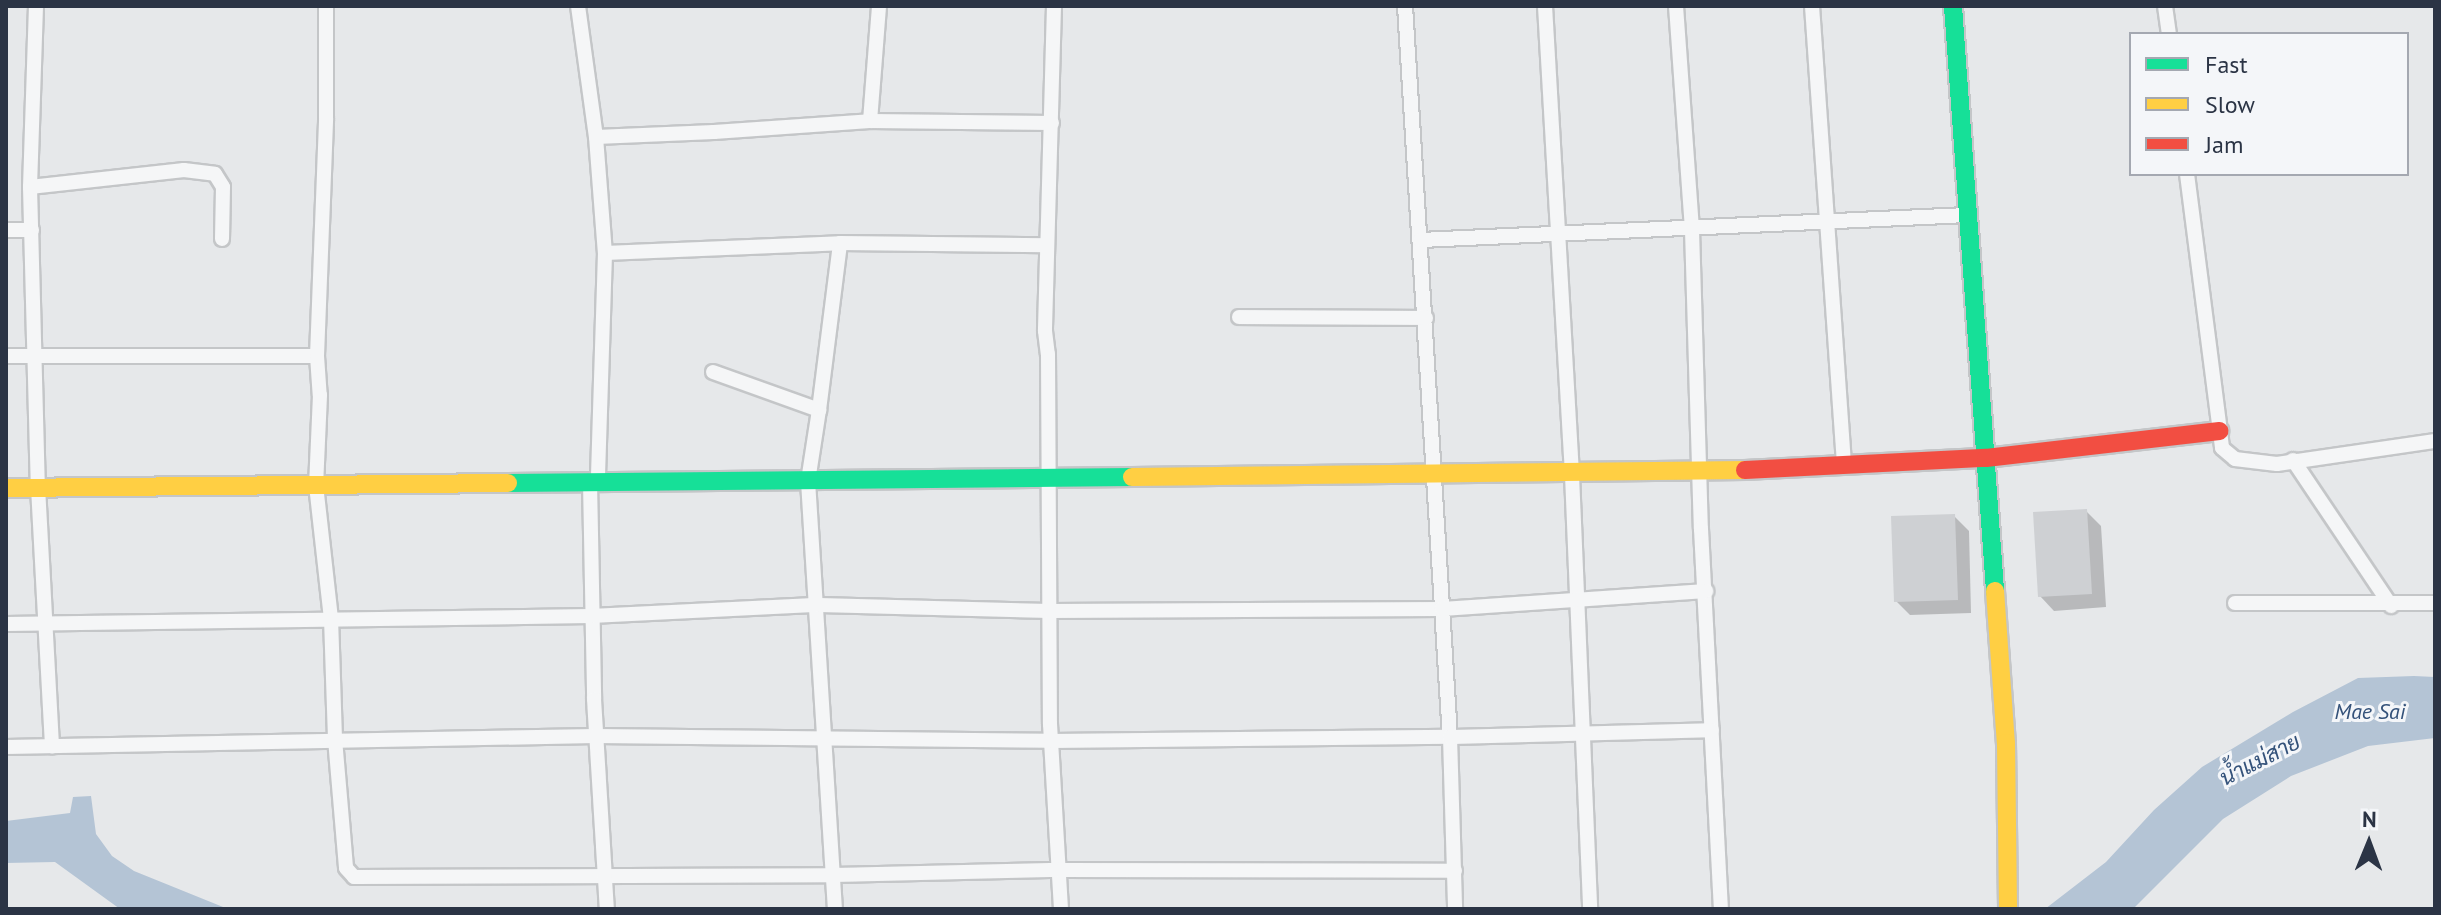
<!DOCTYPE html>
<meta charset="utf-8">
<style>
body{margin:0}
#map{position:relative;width:2441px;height:915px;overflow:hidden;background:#e6e8ea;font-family:"PT Sans",Sarabun,sans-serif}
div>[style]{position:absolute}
.water>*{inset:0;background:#b4c4d5}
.shadow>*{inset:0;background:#0003}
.building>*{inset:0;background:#ced0d3}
.roads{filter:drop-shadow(2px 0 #c4c6c8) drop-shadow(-2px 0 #c4c6c8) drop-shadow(0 2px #c4c6c8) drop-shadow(0 -2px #c4c6c8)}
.street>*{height:14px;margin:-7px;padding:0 7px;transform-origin:7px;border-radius:7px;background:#f5f6f7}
.fast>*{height:18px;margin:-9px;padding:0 9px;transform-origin:9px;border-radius:9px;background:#16e098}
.slow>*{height:18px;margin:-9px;padding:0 9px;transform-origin:9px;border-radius:9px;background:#ffcf43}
.jam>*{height:18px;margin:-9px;padding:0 9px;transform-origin:9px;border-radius:9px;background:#f24e42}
span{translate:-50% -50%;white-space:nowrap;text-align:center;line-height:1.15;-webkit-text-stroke:6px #f4f6f9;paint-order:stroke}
.water-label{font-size:22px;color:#34527a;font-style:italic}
.frame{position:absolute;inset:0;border:8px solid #2b3445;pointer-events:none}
.legend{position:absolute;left:2129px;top:32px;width:280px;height:144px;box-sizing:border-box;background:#f4f6f9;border:2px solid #a4a8b1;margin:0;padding:10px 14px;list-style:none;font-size:24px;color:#2b3445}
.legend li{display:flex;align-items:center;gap:16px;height:40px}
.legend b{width:40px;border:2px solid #a4a8b1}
.north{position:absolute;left:2329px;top:803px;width:80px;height:80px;-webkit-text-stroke:6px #f4f6f9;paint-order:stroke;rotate:1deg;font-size:22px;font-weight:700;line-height:32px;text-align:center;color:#2b3445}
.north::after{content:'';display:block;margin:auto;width:28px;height:36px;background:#2b3445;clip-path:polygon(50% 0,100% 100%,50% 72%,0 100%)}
</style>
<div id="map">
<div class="water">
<i style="clip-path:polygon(2414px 676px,2435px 677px,2435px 738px,2368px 746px,2291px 776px,2223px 819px,2133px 909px,2045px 909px,2106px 862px,2154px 810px,2202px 767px,2293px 712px,2358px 678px)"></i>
<i style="clip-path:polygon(91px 796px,96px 834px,112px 856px,134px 871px,228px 909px,120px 909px,55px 862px,6px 863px,6px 821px,70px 813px,73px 797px)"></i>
</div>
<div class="shadow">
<i style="clip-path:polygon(2086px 511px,2101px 526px,2106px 607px,2054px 611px,2040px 596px)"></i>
<i style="clip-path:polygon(1954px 516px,1969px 531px,1971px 613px,1910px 615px,1896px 601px)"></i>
</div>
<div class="building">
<i style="clip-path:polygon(2087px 509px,2092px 594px,2038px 597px,2033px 512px)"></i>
<i style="clip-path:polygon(1955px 514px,1958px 600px,1894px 602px,1891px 516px)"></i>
</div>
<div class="roads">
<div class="street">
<i style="left:36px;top:6px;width:181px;rotate:91.9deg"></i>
<i style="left:30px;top:187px;width:300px;rotate:88.5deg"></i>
<i style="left:38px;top:487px;width:260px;rotate:86.9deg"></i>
<i style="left:578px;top:6px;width:132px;rotate:82.2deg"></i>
<i style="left:596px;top:137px;width:116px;rotate:85.6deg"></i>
<i style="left:605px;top:253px;width:229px;rotate:91.8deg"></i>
<i style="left:1054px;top:6px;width:325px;rotate:91.6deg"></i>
<i style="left:1045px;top:331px;width:23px;rotate:83deg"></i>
<i style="left:1048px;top:354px;width:370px;rotate:89.7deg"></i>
<i style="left:1050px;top:724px;width:185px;rotate:86.6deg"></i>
<i style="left:1405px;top:6px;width:732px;rotate:86.48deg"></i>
<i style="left:1450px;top:737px;width:172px;rotate:88.3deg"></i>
<i style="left:1545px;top:6px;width:470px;rotate:86.7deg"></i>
<i style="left:1572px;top:475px;width:434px;rotate:87.6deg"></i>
<i style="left:1676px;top:6px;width:225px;rotate:85.9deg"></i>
<i style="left:1692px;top:230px;width:299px;rotate:88.3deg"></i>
<i style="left:1701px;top:529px;width:381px;rotate:87deg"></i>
<i style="left:1812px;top:6px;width:459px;rotate:86deg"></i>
<i style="left:2165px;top:6px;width:28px;rotate:82deg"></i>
<i style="left:870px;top:121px;width:115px;rotate:-85.5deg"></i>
<i style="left:596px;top:137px;width:118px;rotate:-2.4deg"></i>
<i style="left:714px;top:132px;width:156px;rotate:-4deg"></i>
<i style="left:870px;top:121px;width:182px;rotate:0.6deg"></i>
<i style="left:2187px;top:174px;width:276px;rotate:82.7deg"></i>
<i style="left:2222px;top:448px;width:17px;rotate:40deg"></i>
<i style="left:2235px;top:459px;width:42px;rotate:6.8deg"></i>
<i style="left:2277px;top:464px;width:160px;rotate:-8.3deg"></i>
<i style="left:30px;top:187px;width:155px;rotate:-6.3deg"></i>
<i style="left:184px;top:170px;width:31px;rotate:7deg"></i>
<i style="left:215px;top:174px;width:15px;rotate:58deg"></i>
<i style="left:223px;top:187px;width:52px;rotate:91.1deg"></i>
<i style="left:6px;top:230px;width:26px"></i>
<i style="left:1421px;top:240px;width:547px;rotate:-2.62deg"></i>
<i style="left:605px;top:253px;width:235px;rotate:-2.4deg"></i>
<i style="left:840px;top:243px;width:207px;rotate:0.6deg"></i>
<i style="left:1239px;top:317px;width:187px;rotate:0.3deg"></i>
<i style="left:6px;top:356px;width:311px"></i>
<i style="left:317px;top:356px;width:238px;rotate:-87.8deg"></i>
<i style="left:326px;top:118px;width:112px;rotate:-90deg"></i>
<i style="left:317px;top:356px;width:39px;rotate:86deg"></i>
<i style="left:320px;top:395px;width:90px;rotate:92.5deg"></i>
<i style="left:316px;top:485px;width:134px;rotate:83.6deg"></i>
<i style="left:331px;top:618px;width:121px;rotate:88.1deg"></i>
<i style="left:335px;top:739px;width:129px;rotate:85.1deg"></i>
<i style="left:346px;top:868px;width:12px;rotate:48deg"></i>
<i style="left:354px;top:877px;width:478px;rotate:-0.2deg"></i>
<i style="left:832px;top:875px;width:229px;rotate:-1.3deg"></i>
<i style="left:1061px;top:870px;width:394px;rotate:0.1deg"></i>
<i style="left:713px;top:372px;width:113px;rotate:19.7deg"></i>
<i style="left:819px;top:410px;width:72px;rotate:98.8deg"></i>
<i style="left:808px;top:481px;width:429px;rotate:86.4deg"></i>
<i style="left:819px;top:410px;width:168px;rotate:-82.8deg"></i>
<i style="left:2293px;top:460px;width:176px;rotate:56.1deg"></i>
<i style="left:590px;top:482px;width:217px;rotate:88.9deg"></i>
<i style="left:594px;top:699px;width:210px;rotate:86.5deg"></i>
<i style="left:2235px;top:603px;width:200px"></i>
<i style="left:6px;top:624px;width:585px;rotate:-0.78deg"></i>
<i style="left:591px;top:616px;width:228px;rotate:-2.8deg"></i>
<i style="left:819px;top:605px;width:231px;rotate:1.5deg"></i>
<i style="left:1050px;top:611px;width:392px;rotate:-0.3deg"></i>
<i style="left:1442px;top:609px;width:265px;rotate:-3.9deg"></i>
<i style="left:6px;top:747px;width:590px;rotate:-1.07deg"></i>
<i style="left:596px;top:736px;width:455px;rotate:0.6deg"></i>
<i style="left:1051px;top:741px;width:399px;rotate:-0.6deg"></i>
<i style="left:1450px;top:737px;width:262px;rotate:-1.5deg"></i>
</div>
<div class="fast">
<i style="left:1953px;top:6px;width:587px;rotate:85.89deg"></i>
<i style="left:508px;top:483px;width:624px;rotate:-0.55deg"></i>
</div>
<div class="slow">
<i style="left:1132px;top:477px;width:613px;rotate:-0.65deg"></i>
<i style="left:6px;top:488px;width:502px;rotate:-0.57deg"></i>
<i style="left:1995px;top:591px;width:152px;rotate:85.9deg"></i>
<i style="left:2006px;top:743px;width:166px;rotate:89.3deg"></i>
</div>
<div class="jam">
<i style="left:1745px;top:470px;width:241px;rotate:-2.9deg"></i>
<i style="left:1986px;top:458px;width:235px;rotate:-6.6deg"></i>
</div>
</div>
<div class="water-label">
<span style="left:2370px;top:712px">Mae Sai</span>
<span style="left:2260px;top:760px;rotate:-27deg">น้ำแม่สาย</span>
</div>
<div class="frame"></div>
<ul class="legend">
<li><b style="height:10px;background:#16e098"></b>Fast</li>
<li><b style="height:10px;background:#ffcf43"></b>Slow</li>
<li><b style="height:10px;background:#f24e42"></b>Jam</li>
</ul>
<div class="north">N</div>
</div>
